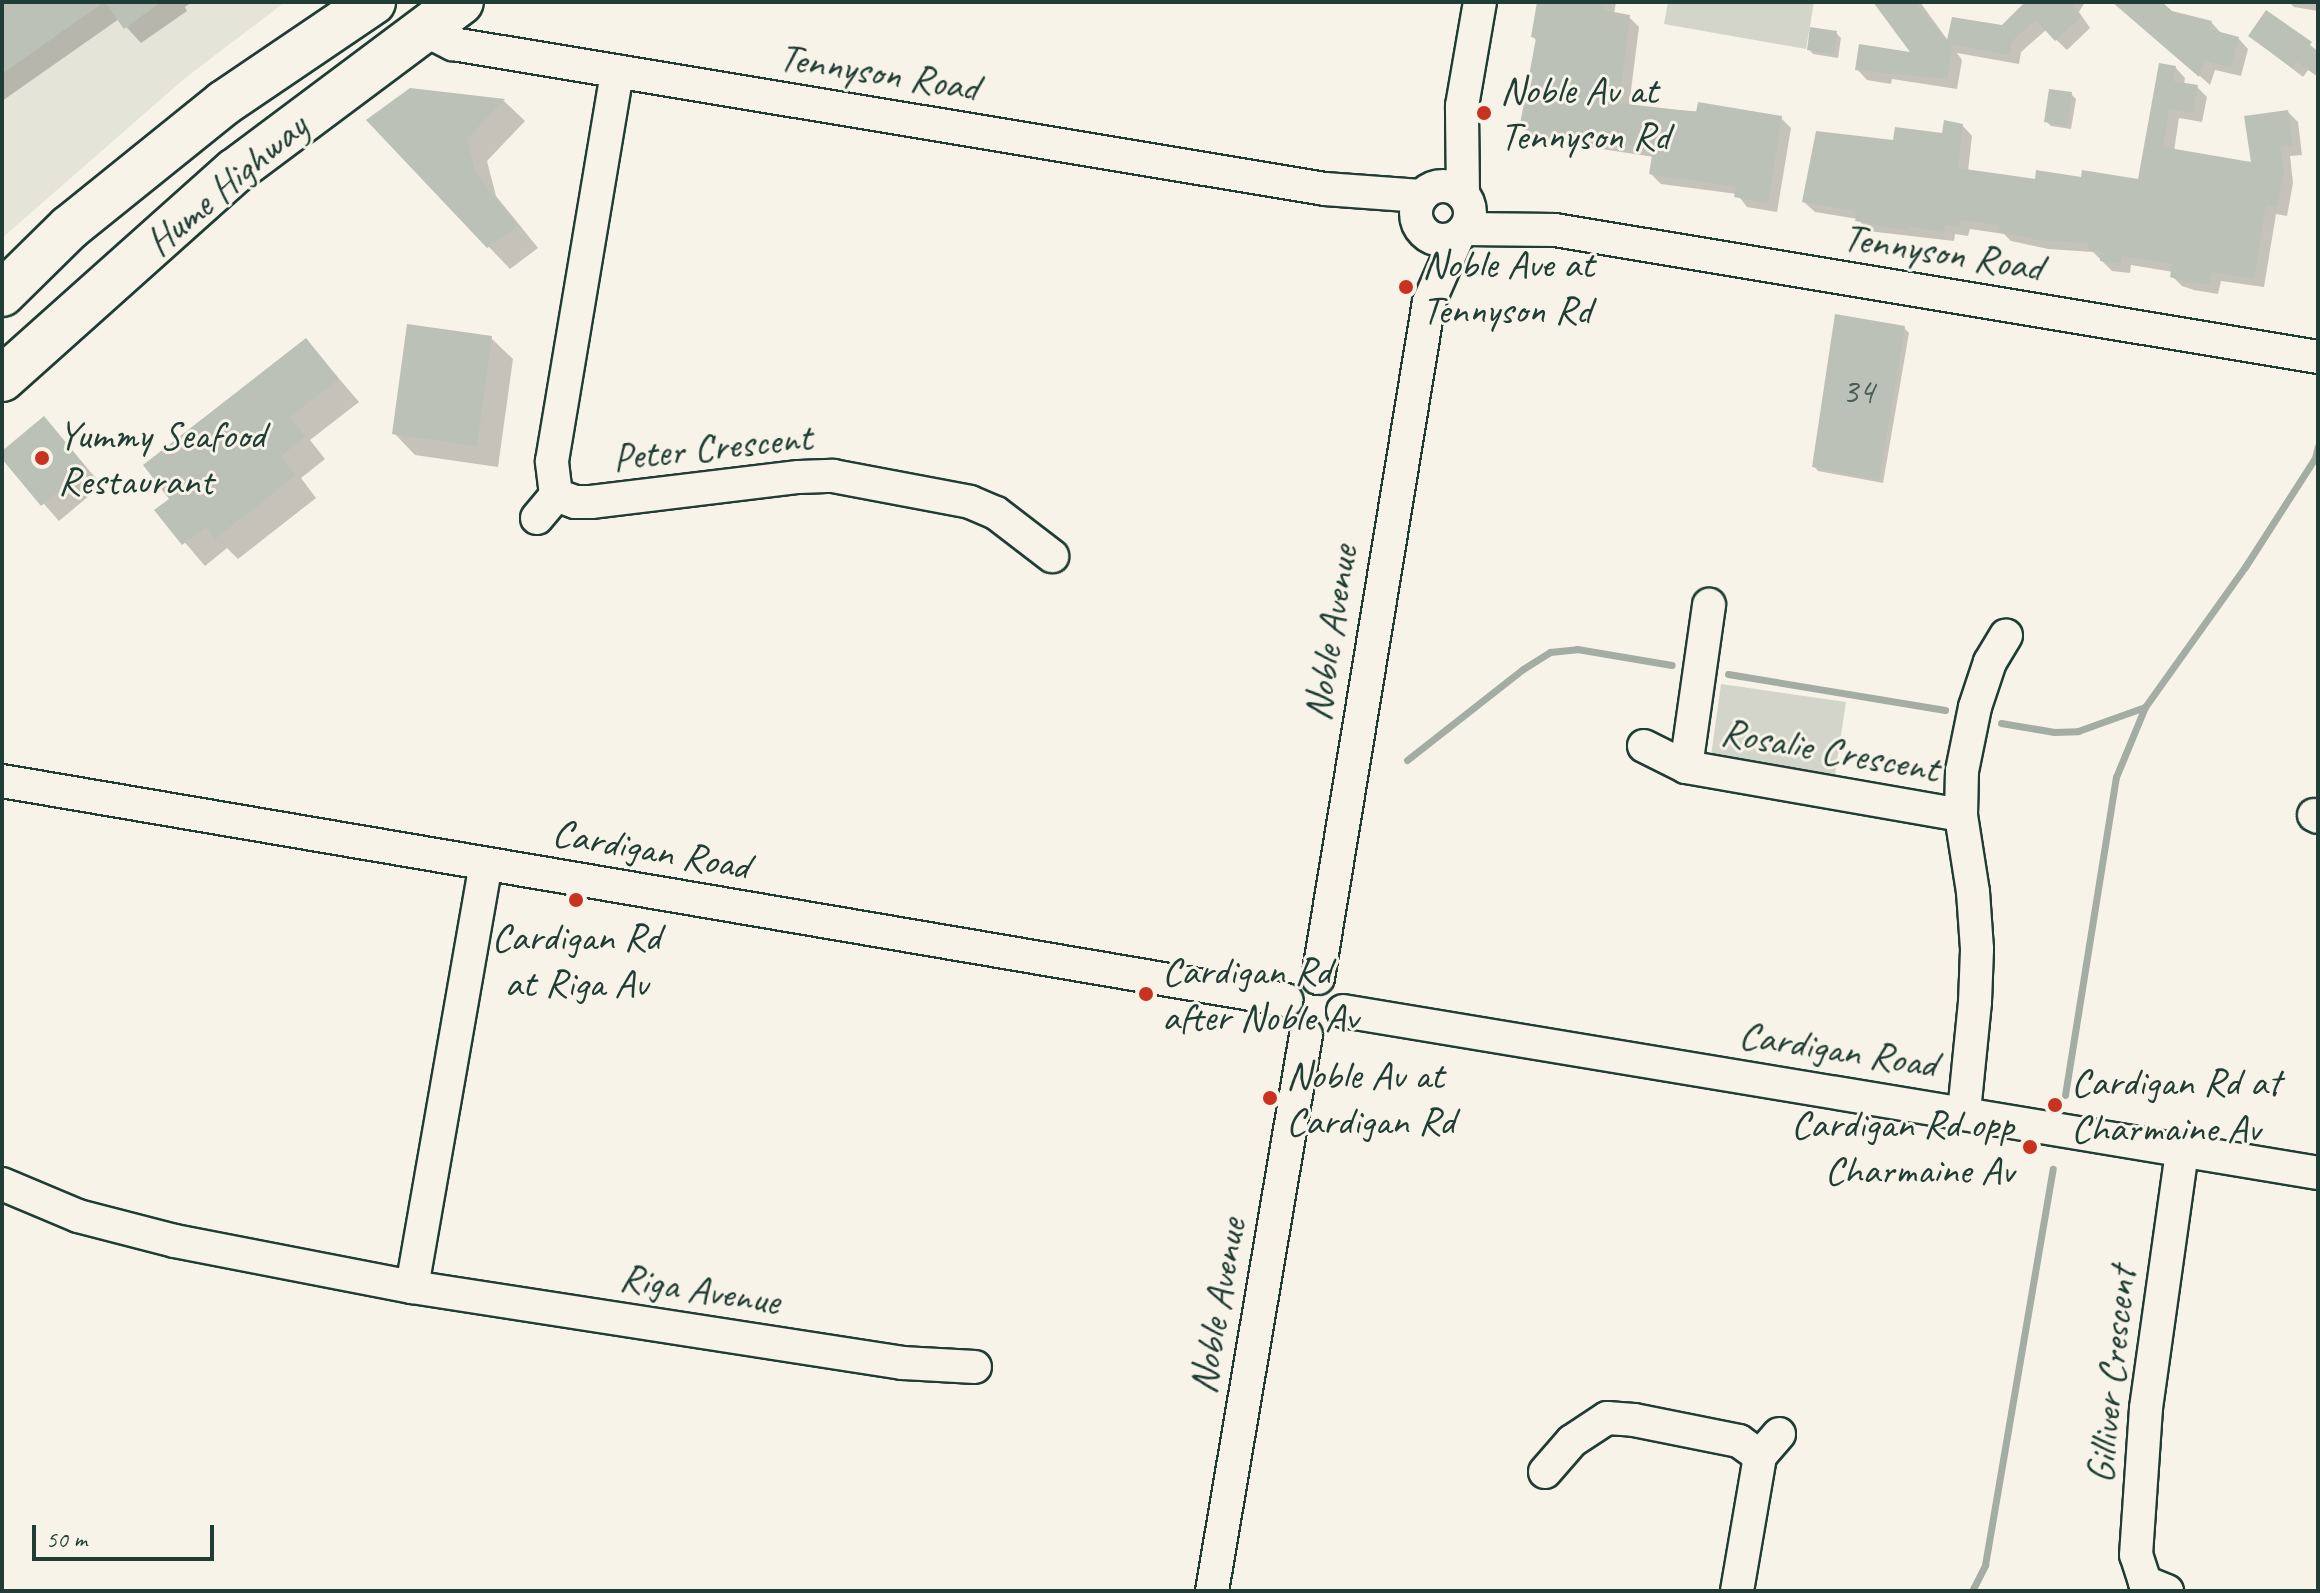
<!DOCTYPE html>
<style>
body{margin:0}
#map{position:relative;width:2320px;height:1593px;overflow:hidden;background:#f7f3e8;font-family:Caveat,sans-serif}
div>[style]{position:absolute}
.built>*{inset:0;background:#e5e4d9}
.green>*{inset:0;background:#d3d5ca}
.shadow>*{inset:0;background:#0003}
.stream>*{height:7px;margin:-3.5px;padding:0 3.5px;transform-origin:3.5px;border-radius:3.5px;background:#a4ada3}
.building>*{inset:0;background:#bbc1b6}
.roads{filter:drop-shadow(2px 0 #1f3d34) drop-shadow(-2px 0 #1f3d34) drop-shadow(0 2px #1f3d34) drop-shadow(0 -2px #1f3d34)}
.minor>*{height:32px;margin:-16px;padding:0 16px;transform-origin:16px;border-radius:16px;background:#f7f3e8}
.minor>.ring{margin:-16px;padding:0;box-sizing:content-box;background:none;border:32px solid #f7f3e8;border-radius:50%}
.highway>*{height:44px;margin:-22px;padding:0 22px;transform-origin:22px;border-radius:22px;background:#f7f3e8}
.dots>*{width:22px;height:22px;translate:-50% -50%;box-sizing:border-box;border:4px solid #f7f3e8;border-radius:50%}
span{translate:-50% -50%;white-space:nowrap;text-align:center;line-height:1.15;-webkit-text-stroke:6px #f7f3e8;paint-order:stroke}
.number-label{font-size:36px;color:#465e54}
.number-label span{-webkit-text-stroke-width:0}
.street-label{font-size:40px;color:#1f3d34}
.poi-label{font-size:40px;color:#1f3d34}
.left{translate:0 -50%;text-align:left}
.right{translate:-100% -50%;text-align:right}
.frame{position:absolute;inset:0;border:4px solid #1f3d34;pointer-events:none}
.scale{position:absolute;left:32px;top:1525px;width:182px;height:36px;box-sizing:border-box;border:4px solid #1f3d34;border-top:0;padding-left:10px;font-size:24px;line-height:28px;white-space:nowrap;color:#1f3d34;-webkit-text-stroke:6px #f7f3e8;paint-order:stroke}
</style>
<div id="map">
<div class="built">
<i style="clip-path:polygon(2px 2px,285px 2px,184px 79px,2px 238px)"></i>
</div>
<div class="green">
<i style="clip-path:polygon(1668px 2px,1814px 2px,1806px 49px,1664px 24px)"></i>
<i style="clip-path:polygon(1721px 684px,1846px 702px,1835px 774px,1711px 756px)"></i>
</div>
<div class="shadow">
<i style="clip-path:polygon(2px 2px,192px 2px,185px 7px,187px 11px,141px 43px,119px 19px,2px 101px)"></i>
<i style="clip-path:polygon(1545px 2px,1616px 2px,1614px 14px,1629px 17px,1639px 27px,1629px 106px,1781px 118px,1791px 128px,1777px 212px,1747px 207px,1737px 194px,1661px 184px,1651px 174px,1654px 157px,1536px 139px,1522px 123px,1538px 42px,1533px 37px)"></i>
<i style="clip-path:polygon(1876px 2px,1920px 2px,1949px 42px,2002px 27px,2027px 2px,2085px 2px,2079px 12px,2090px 28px,2067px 50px,2046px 30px,2021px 52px,2019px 64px,1957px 53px,1962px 60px,1957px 89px,1892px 79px,1891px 84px,1867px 80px,1857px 69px,1914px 55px)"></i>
<i style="clip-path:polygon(2117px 2px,2159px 2px,2171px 13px,2211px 22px,2221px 33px,2238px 38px,2248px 49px,2241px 76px,2215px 70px,2210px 85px)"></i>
<i style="clip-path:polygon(2289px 2px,2318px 2px,2318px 11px,2294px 7px)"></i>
<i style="clip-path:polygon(2267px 13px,2318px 51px,2318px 77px,2308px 70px,2303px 77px,2250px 36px)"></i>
<i style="clip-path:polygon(1836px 33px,1841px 38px,1838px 58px,1813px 54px,1809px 49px)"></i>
<i style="clip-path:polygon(2175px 67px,2185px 78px,2184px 85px,2197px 87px,2207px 97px,2202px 122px,2179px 118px,2174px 151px,2253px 164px,2288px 112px,2298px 122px,2302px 155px,2290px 156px,2293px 183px,2287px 216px,2276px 214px,2264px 287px,2221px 281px,2218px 294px,2194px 290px,2182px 286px,2172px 276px,2173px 272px,2131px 265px,2130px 273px,2112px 271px,2093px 252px,2048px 249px,2011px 241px,2004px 234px,1970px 229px,1968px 236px,1955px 234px,1954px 241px,1868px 231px,1858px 219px,1815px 212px,1804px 202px,1895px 142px,1944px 135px,1962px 125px,1972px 136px,1968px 171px,2036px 181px,2140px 181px)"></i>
<i style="clip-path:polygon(411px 90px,504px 101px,525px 121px,487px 161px,496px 196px,538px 248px,510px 269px,369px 121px)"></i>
<i style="clip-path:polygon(2071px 94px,2076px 99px,2071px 129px,2051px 126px,2046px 121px)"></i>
<i style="clip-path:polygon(1904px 328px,1909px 333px,1883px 483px,1818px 471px,1814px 466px)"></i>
<i style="clip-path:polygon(491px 338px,513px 359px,498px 467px,415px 455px,394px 433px)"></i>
<i style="clip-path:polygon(306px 340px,359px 402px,310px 440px,325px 459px,301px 478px,316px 498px,238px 559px,227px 548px,205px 566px,157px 510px,172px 499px)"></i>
<i style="clip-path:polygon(44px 419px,102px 485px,59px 521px,2px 456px)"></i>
</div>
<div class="stream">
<i style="left:1728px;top:674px;width:220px;rotate:9.4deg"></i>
<i style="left:2001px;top:723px;width:54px;rotate:9.6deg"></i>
<i style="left:2054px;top:732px;width:24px;rotate:-2deg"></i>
<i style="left:2078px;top:731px;width:71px;rotate:-19.7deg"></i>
<i style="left:1407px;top:760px;width:147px;rotate:-38.1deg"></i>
<i style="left:1523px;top:669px;width:32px;rotate:-32deg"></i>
<i style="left:1550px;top:652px;width:27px;rotate:-6deg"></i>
<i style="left:1577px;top:649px;width:96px;rotate:9.6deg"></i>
<i style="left:2065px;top:1095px;width:322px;rotate:-80.9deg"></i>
<i style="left:2116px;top:777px;width:76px;rotate:-67.5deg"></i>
<i style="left:2145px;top:707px;width:172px;rotate:-54.5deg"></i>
<i style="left:2245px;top:567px;width:130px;rotate:-57.3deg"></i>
<i style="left:2315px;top:458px;width:12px;rotate:-76deg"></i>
<i style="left:1972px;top:1591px;width:29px;rotate:-63deg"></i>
<i style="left:1985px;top:1565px;width:402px;rotate:-80.3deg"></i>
</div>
<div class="building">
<i style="clip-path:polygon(2px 2px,104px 2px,2px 74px)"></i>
<i style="clip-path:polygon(105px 2px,161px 2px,124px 29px)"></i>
<i style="clip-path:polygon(1537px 2px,1605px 2px,1603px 10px,1630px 15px,1619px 103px,1696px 112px,1698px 102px,1782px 116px,1768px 203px,1734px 197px,1736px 187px,1649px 174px,1653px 149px,1524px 130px,1524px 124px,1520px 124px,1536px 38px,1531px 37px)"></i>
<i style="clip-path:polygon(1873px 2px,1915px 2px,1947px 40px,1952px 17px,2002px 25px,2023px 4px,2021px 2px,2071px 2px,2081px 17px,2055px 41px,2036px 20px,2012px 41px,2009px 55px,1950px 44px,1952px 48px,1947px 79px,1855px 70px,1859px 44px,1910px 52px)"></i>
<i style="clip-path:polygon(2112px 2px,2162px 2px,2172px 11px,2212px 21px,2209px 29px,2239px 37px,2231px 67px,2205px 61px,2199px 77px)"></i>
<i style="clip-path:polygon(2266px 10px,2312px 42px,2309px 46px,2318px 53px,2318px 76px,2297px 62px,2292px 68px,2248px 36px)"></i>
<i style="clip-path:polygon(1810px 27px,1837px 31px,1834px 54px,1807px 50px)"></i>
<i style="clip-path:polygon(2159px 63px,2176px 66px,2173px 81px,2198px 85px,2193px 113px,2169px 109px,2163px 147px,2251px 162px,2244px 116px,2288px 110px,2293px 145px,2280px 147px,2284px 172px,2277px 207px,2266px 205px,2254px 278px,2211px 272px,2209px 285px,2182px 281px,2170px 277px,2172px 264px,2122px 256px,2121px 264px,2100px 261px,2101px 252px,2088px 250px,2089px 243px,2037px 240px,1999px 232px,2000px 225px,1960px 220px,1959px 227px,1945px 225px,1944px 232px,1908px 226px,1907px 230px,1855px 221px,1857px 214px,1851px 210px,1802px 202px,1816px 131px,1893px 140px,1895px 127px,1942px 133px,1944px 120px,1963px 124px,1958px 168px,2035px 179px,2036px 170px,2081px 177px,2082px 170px,2138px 179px)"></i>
<i style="clip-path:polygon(410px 88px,505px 99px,467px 139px,475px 172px,518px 226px,487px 248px,366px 120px)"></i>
<i style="clip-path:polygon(2049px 89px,2072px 92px,2067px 126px,2044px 122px)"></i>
<i style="clip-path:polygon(1835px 314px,1905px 326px,1879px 480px,1812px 467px)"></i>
<i style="clip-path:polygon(407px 324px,492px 336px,477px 446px,392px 434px)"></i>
<i style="clip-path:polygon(306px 338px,339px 379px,290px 417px,305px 436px,281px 456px,296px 475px,215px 539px,206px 527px,182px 545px,154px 510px,169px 499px,143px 465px)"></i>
<i style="clip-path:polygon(44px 416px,87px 468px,41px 506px,2px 459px,2px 451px)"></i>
</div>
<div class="roads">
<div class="minor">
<i style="left:423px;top:29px;width:34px;rotate:27deg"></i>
<i style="left:453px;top:44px;width:884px;rotate:9.44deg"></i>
<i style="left:1325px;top:189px;width:96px;rotate:4.2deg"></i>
<i class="ring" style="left:1416px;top:186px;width:22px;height:22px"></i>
<i style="left:1463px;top:194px;width:88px;rotate:-90.7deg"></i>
<i style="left:1462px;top:106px;width:106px;rotate:-80.2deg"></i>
<i style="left:1465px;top:229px;width:90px;rotate:0.6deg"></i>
<i style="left:1555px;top:230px;width:773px;rotate:9.45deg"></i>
<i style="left:556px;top:495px;width:20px;rotate:20deg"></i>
<i style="left:575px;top:502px;width:16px"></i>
<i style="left:591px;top:502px;width:209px;rotate:-6.9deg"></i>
<i style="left:799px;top:477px;width:34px;rotate:-2deg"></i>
<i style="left:833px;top:476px;width:139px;rotate:10.7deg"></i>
<i style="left:970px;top:502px;width:28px;rotate:23deg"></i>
<i style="left:996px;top:513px;width:71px;rotate:37.5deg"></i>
<i style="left:537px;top:518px;width:30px;rotate:-50deg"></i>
<i style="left:556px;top:495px;width:34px;rotate:-97deg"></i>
<i style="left:552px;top:461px;width:395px;rotate:-80.5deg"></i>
<i style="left:1644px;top:746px;width:47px;rotate:26.6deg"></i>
<i style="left:1686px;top:767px;width:279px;rotate:9.9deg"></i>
<i style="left:1686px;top:767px;width:164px;rotate:-81.9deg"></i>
<i style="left:2px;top:781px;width:1303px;rotate:9.68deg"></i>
<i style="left:2314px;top:815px;width:4px;rotate:27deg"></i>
<i style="left:1318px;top:978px;width:685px;rotate:-80.68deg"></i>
<i style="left:1429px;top:302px;width:72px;rotate:-66.3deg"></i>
<i style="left:1343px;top:1011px;width:988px;rotate:9.43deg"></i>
<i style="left:1964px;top:1112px;width:111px;rotate:-84.3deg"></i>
<i style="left:1975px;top:1002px;width:53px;rotate:-87.8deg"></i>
<i style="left:1977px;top:949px;width:57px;rotate:-94deg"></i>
<i style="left:1973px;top:892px;width:78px;rotate:-98.9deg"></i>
<i style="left:1961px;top:815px;width:44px;rotate:-88.7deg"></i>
<i style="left:1962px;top:771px;width:65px;rotate:-78.5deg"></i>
<i style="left:1975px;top:707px;width:47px;rotate:-71.6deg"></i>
<i style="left:1990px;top:662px;width:31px;rotate:-59deg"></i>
<i style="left:2px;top:1184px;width:82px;rotate:22.8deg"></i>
<i style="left:78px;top:1216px;width:100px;rotate:14.5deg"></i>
<i style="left:175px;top:1241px;width:241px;rotate:11deg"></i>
<i style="left:412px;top:1287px;width:496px;rotate:8.8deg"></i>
<i style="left:902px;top:1363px;width:73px;rotate:3.1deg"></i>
<i style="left:412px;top:1287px;width:429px;rotate:-80.1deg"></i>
<i style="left:1545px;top:1472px;width:41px;rotate:-48.9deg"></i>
<i style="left:1572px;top:1441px;width:42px;rotate:-33.3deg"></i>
<i style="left:1607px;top:1418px;width:27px;rotate:4deg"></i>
<i style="left:1634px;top:1420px;width:107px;rotate:11.3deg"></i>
<i style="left:1739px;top:1441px;width:26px;rotate:36deg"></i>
<i style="left:1212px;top:1591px;width:564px;rotate:-80.4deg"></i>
<i style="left:1737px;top:1591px;width:137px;rotate:-80.3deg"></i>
<i style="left:1760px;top:1456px;width:29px;rotate:-49deg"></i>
<i style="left:2167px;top:1591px;width:24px;rotate:-158deg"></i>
<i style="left:2145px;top:1582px;width:28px;rotate:-108deg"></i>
<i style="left:2136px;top:1555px;width:147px;rotate:-86.1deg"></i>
<i style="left:2146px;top:1408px;width:259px;rotate:-82deg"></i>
</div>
<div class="highway">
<i style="left:2px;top:294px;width:94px;rotate:-44.6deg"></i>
<i style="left:69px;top:228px;width:199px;rotate:-38.9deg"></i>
<i style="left:224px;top:103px;width:180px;rotate:-34.1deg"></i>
<i style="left:2px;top:379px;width:312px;rotate:-41.8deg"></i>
<i style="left:235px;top:171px;width:282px;rotate:-36.8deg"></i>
</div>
</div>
<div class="dots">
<i style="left:1484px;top:113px;background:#c8321e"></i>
<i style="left:1406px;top:287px;background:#c8321e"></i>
<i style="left:42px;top:458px;background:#c8321e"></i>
<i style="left:576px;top:900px;background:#c8321e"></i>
<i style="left:1146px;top:994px;background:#c8321e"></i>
<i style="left:1270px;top:1098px;background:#c8321e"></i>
<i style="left:2055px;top:1105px;background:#c8321e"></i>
<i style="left:2030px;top:1147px;background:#c8321e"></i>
</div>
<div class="number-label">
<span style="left:1858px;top:392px">34</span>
</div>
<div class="street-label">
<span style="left:879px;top:72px;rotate:9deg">Tennyson Road</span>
<span style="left:226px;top:184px;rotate:-40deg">Hume Highway</span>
<span style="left:1943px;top:252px;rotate:9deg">Tennyson Road</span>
<span style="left:712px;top:447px;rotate:-6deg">Peter Crescent</span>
<span style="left:1330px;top:633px;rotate:-81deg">Noble Avenue</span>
<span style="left:1830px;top:750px;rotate:10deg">Rosalie Crescent</span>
<span style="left:651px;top:849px;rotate:10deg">Cardigan Road</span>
<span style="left:1838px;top:1049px;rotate:9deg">Cardigan Road</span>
<span style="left:700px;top:1289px;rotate:9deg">Riga Avenue</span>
<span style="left:1217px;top:1306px;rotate:-80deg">Noble Avenue</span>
<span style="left:2111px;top:1375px;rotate:-84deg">Gilliver Crescent</span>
</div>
<div class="poi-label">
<span class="left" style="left:1500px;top:113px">Noble Av at<br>Tennyson Rd</span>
<span class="left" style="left:1422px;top:287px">Noble Ave at<br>Tennyson Rd</span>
<span class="left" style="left:58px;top:458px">Yummy Seafood<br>Restaurant</span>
<span style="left:576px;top:960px">Cardigan Rd<br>at Riga Av</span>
<span class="left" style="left:1162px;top:994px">Cardigan Rd<br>after Noble Av</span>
<span class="left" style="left:1286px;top:1098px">Noble Av at<br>Cardigan Rd</span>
<span class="left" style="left:2071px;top:1105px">Cardigan Rd at<br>Charmaine Av</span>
<span class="right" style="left:2014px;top:1147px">Cardigan Rd opp<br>Charmaine Av</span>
</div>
<div class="frame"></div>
<div class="scale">50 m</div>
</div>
